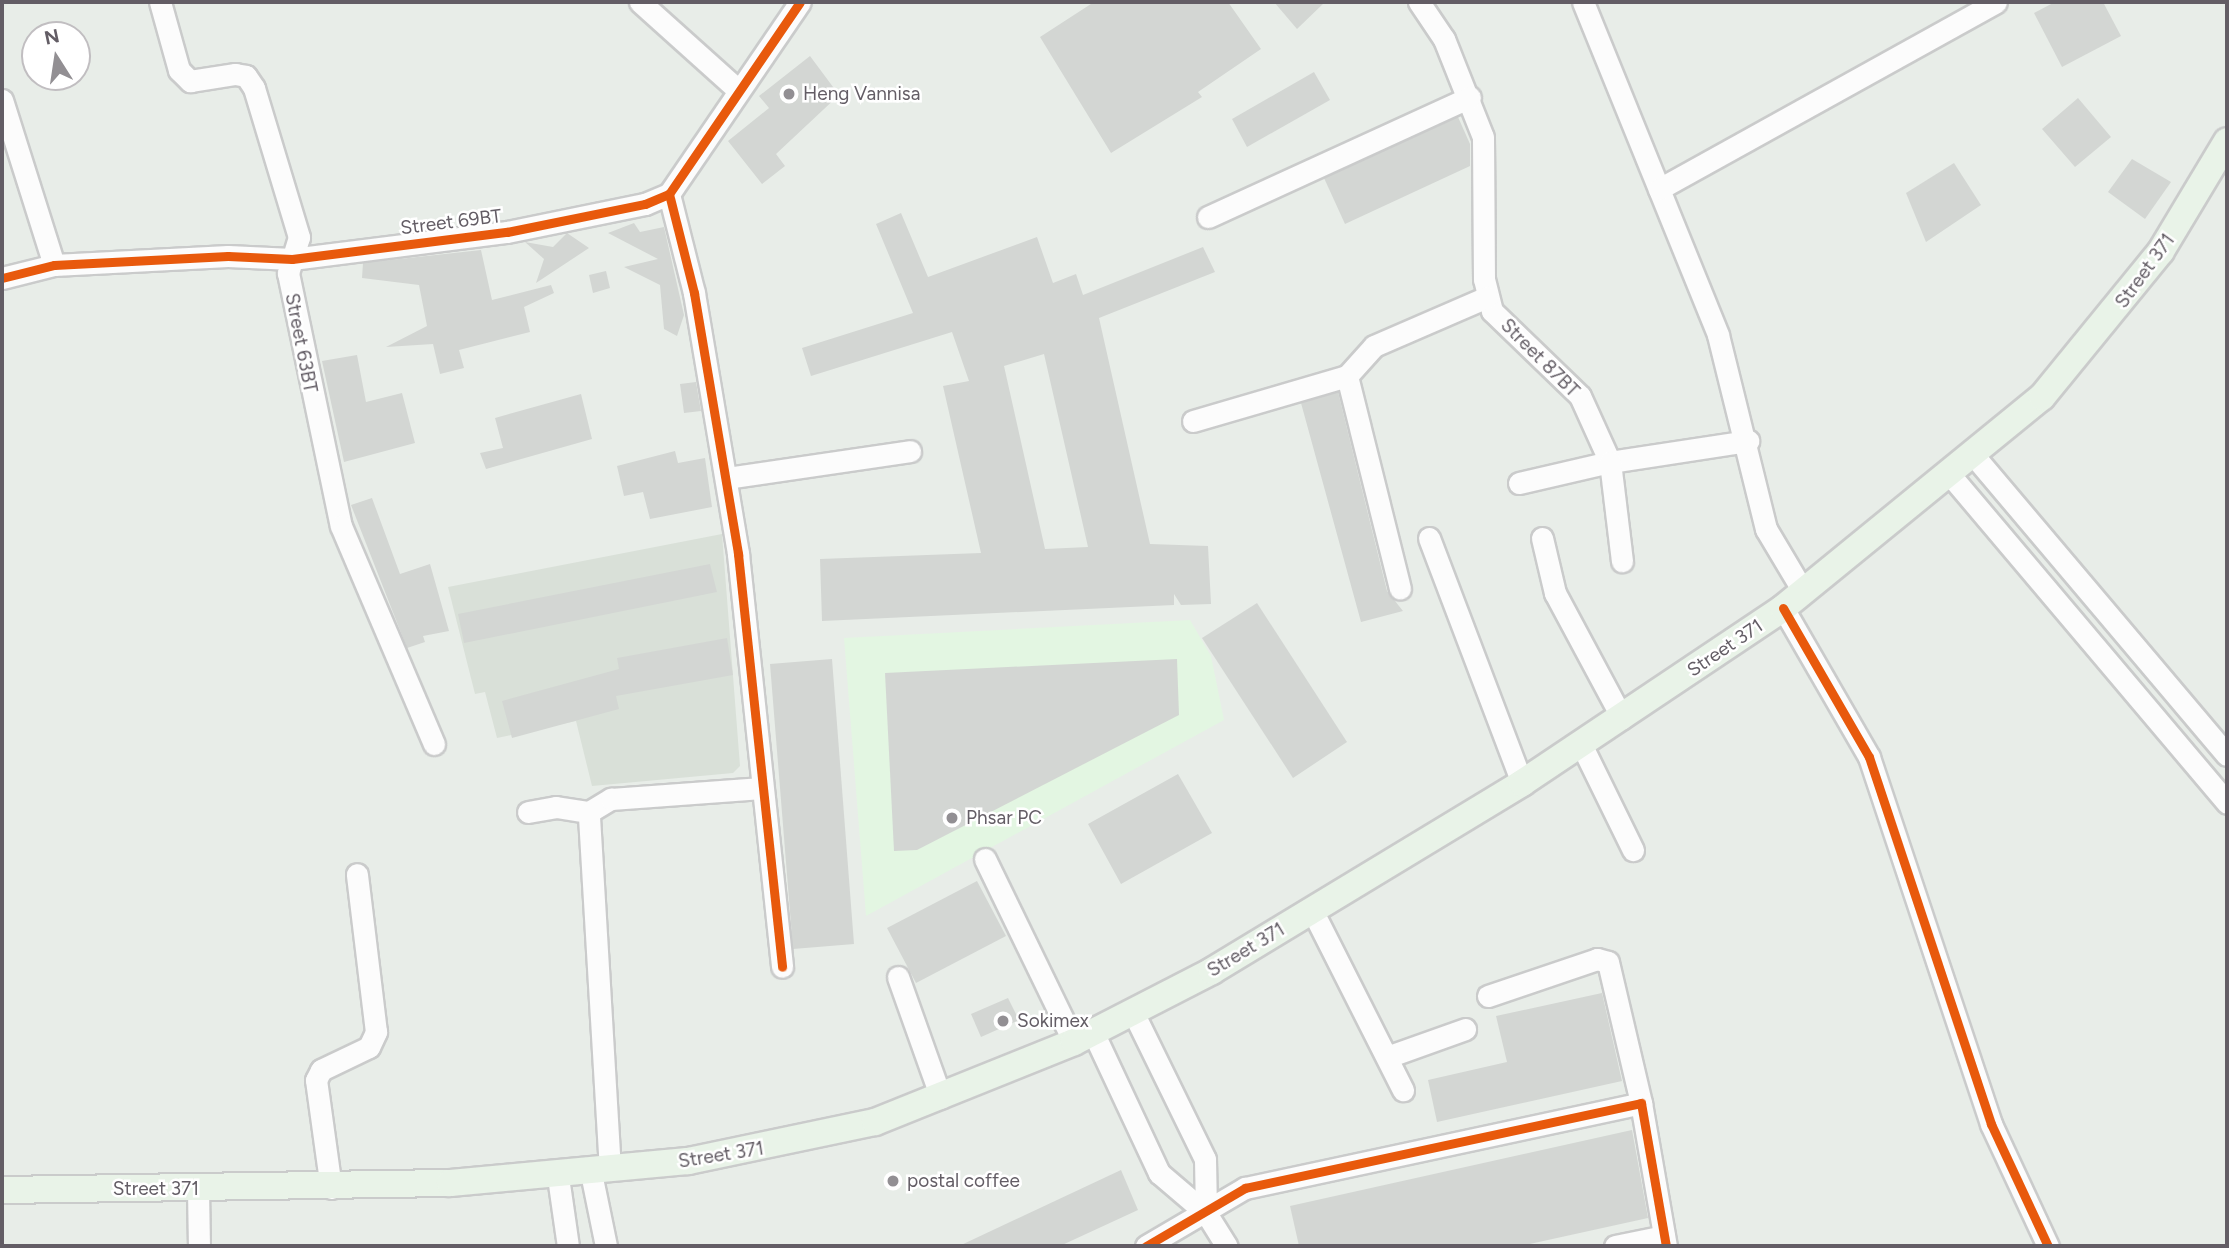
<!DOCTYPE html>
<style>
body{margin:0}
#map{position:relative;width:2229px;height:1248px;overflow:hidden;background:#e8ede8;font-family:Figtree,sans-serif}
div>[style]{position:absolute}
.commercial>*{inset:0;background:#e3f6e2}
.education>*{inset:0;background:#d9e0d8}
.building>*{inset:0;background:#d3d6d3}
.roads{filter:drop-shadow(2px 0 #cacbcb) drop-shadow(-2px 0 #cacbcb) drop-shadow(0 2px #cacbcb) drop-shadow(0 -2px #cacbcb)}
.minor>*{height:21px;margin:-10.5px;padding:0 10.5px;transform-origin:10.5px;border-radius:10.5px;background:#fcfcfc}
.major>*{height:26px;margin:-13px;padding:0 13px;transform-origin:13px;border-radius:13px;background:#e9f3e8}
.cycleway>*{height:9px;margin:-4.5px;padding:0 4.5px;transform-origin:4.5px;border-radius:4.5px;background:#e8590c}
.dots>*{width:19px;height:19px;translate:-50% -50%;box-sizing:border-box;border:4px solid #fff;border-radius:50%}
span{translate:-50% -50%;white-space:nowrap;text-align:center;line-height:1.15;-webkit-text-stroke:5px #fff;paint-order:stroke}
.poi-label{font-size:19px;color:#635d65}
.left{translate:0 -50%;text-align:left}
.street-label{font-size:19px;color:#635d65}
.frame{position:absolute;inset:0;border:4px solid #635d65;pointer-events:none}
.north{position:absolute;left:21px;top:21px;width:70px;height:70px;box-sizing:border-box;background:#fff;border:2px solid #c1bec1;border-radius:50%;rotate:348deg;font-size:19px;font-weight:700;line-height:28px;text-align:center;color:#635d65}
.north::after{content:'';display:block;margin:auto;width:24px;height:32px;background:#928f93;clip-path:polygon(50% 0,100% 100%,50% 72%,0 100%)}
</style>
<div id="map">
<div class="commercial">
<i style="clip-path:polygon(1190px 620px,1211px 656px,1224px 720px,866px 916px,844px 638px)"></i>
</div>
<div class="education">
<i style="clip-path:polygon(722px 534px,740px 766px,733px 773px,592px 786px,576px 721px,497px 738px,485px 692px,475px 694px,448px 587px)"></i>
</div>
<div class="building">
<i style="clip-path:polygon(1094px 2px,1228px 2px,1261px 49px,1198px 92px,1202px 97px,1111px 153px,1040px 37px)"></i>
<i style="clip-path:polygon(1274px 2px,1325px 2px,1297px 29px)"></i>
<i style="clip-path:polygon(2055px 2px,2103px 2px,2121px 36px,2062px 67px,2034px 13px)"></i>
<i style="clip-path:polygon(810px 56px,839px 95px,776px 154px,785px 166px,762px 184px,728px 141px,769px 108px,759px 96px)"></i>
<i style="clip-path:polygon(1314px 72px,1330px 100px,1247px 147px,1232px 119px)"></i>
<i style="clip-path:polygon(2078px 98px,2111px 137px,2075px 167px,2042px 129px)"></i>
<i style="clip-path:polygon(1458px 117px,1470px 144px,1470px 166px,1345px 224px,1324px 178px)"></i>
<i style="clip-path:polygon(2132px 159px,2171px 182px,2145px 219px,2108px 192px)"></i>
<i style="clip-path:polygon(1954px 163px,1981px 205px,1926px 242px,1906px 193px)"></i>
<i style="clip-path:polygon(evenodd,901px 213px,928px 277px,1037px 237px,1053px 283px,1076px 274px,1083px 295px,1203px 247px,1215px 272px,1099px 318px,1150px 544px,1208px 546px,1211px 604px,1181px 605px,1174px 594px,1174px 605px,822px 621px,820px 559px,981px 553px,943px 386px,969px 381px,952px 332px,811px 376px,802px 348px,913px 313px,876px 224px,901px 213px,1044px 354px,1088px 547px,1045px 549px,1004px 366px,1044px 354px)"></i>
<i style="clip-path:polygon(634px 223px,640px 232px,664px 227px,684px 315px,677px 336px,664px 329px,660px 285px,624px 267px,658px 259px,608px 233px)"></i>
<i style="clip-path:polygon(567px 233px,589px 248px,536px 283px,544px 259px,525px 242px,553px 247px)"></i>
<i style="clip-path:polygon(481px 250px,492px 300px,551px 285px,554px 293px,524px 307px,530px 332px,459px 350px,464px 368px,440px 374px,433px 344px,386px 347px,427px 326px,419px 285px,362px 278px,363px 263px)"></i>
<i style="clip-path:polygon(606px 271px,610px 288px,593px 293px,589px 275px)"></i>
<i style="clip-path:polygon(357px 355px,366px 402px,402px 393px,415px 443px,344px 462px,322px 361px)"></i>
<i style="clip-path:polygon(696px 382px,701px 411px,684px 413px,680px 384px)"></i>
<i style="clip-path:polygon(1338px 392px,1387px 591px,1403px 611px,1361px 622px,1301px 403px)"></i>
<i style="clip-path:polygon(581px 394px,592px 439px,486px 469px,480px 453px,503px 448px,495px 418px)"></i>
<i style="clip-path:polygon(675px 451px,678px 463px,705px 458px,712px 507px,650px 519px,643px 492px,624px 496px,617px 466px)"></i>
<i style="clip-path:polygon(372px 498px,400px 574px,430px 564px,449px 631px,423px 636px,425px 642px,407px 648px,351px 505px)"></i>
<i style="clip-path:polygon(710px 564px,717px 592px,464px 643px,458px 614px)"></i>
<i style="clip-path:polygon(1257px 603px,1347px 742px,1293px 778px,1202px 638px)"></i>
<i style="clip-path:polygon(727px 638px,733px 675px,616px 696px,619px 709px,512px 738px,502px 701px,619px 669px,617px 658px)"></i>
<i style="clip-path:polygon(832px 659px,854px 944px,793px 949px,770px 664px)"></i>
<i style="clip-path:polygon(1177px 659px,1179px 715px,917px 850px,894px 851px,885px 673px)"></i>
<i style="clip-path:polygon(1178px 774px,1212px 833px,1121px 884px,1088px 824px)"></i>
<i style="clip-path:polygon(977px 881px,1006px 936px,916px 983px,887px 928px)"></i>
<i style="clip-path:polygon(1602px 993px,1622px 1081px,1437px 1122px,1428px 1080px,1507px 1062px,1496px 1016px)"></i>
<i style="clip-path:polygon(1008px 998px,1019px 1020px,981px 1037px,971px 1014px)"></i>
<i style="clip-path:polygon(1632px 1130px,1648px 1218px,1520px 1246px,1299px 1246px,1290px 1206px)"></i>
<i style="clip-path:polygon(1121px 1170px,1138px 1210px,1060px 1246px,959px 1246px)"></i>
</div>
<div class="roads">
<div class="minor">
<i style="left:160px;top:2px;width:71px;rotate:74.4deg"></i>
<i style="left:179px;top:70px;width:16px;rotate:45deg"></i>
<i style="left:190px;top:81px;width:46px;rotate:-8.8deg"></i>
<i style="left:235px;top:74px;width:11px;rotate:10deg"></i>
<i style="left:246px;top:76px;width:14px;rotate:56deg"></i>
<i style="left:254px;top:88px;width:156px;rotate:73.2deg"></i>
<i style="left:299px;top:237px;width:38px;rotate:107deg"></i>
<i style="left:288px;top:273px;width:258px;rotate:78.2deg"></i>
<i style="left:341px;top:526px;width:237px;rotate:66.9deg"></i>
<i style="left:640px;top:2px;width:130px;rotate:41.9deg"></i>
<i style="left:1419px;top:2px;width:45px;rotate:56deg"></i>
<i style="left:1444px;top:39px;width:105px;rotate:68.3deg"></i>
<i style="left:1483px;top:137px;width:142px;rotate:89.6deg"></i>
<i style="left:1484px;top:279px;width:33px;rotate:76deg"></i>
<i style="left:1492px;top:311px;width:122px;rotate:44deg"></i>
<i style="left:1580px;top:396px;width:72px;rotate:65.6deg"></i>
<i style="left:1610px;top:462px;width:140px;rotate:-8.7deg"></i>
<i style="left:1583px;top:2px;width:359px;rotate:67.9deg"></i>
<i style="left:1718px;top:335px;width:200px;rotate:76.1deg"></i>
<i style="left:1766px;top:529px;width:72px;rotate:59.2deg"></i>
<i style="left:2px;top:100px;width:173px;rotate:72.5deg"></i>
<i style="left:1659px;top:189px;width:385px;rotate:-29deg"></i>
<i style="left:669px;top:194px;width:102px;rotate:75.8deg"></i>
<i style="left:694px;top:293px;width:265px;rotate:80.4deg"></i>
<i style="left:738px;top:554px;width:415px;rotate:83.9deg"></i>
<i style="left:1208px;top:217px;width:288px;rotate:-24.6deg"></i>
<i style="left:2px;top:278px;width:54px;rotate:-14deg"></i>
<i style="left:54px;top:265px;width:174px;rotate:-3deg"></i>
<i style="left:228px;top:256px;width:64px;rotate:2.7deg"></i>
<i style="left:292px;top:259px;width:217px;rotate:-7.2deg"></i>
<i style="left:507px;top:232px;width:141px;rotate:-11.5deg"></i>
<i style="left:645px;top:204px;width:26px;rotate:-23deg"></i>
<i style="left:669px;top:194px;width:232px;rotate:-55.7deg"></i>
<i style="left:1347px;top:376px;width:219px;rotate:76deg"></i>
<i style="left:1193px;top:421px;width:160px;rotate:-16.3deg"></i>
<i style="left:1347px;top:376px;width:40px;rotate:-48deg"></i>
<i style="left:1374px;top:346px;width:123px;rotate:-23.4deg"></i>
<i style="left:1975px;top:457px;width:390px;rotate:49.8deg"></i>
<i style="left:1951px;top:476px;width:428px;rotate:49.8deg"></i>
<i style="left:726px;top:478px;width:186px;rotate:-8.3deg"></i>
<i style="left:1519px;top:483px;width:93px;rotate:-13deg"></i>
<i style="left:1610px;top:462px;width:100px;rotate:83.1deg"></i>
<i style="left:1429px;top:538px;width:262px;rotate:69.2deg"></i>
<i style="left:1542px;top:538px;width:57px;rotate:76.7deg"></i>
<i style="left:1555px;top:593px;width:142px;rotate:61.8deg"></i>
<i style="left:1783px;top:608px;width:172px;rotate:60deg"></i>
<i style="left:1869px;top:757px;width:387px;rotate:71.6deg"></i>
<i style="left:1991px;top:1124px;width:135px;rotate:65deg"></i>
<i style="left:1582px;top:746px;width:116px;rotate:63.9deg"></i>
<i style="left:528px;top:812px;width:28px;rotate:-10deg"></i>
<i style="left:556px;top:807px;width:33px;rotate:9deg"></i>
<i style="left:985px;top:859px;width:203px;rotate:64.1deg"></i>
<i style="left:1312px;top:910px;width:202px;rotate:63.2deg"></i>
<i style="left:898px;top:977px;width:128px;rotate:70.4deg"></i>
<i style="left:1488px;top:996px;width:115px;rotate:-18.7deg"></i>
<i style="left:1597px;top:959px;width:11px;rotate:15deg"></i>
<i style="left:1608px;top:962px;width:145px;rotate:76.8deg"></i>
<i style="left:1133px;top:1012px;width:164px;rotate:63.9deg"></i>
<i style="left:1205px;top:1159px;width:54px;rotate:88.9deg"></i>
<i style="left:1093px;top:1032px;width:156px;rotate:64.9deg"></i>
<i style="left:1159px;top:1173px;width:62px;rotate:40.4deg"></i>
<i style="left:1206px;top:1213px;width:39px;rotate:58deg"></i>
<i style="left:1387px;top:1057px;width:83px;rotate:-19.7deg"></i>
<i style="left:610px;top:1170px;width:359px;rotate:-93.4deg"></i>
<i style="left:589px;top:812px;width:26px;rotate:-31deg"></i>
<i style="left:611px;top:799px;width:151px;rotate:-4.2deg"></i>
<i style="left:591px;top:1173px;width:75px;rotate:78.4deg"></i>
<i style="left:558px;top:1177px;width:70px;rotate:81.8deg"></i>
<i style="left:331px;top:1188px;width:109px;rotate:-97.9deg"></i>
<i style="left:316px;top:1080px;width:11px;rotate:-63deg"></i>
<i style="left:321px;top:1070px;width:53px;rotate:-25.6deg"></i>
<i style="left:369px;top:1047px;width:17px;rotate:-65deg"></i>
<i style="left:376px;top:1032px;width:159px;rotate:-96.9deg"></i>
<i style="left:198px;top:1190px;width:56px;rotate:89deg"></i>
<i style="left:1146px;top:1246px;width:115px;rotate:-30.4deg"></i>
<i style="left:1245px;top:1188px;width:405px;rotate:-12.1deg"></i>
<i style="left:1641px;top:1103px;width:145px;rotate:80.1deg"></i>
<i style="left:1615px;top:1246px;width:50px;rotate:-11.5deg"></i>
</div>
<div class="major">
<i style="left:2px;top:1190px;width:448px;rotate:-0.9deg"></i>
<i style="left:450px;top:1183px;width:239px;rotate:-5.3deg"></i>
<i style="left:688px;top:1161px;width:191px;rotate:-11.8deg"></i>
<i style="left:875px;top:1122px;width:214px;rotate:-21.9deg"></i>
<i style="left:1074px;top:1042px;width:155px;rotate:-27.2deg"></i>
<i style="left:1212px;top:971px;width:363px;rotate:-31.2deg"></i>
<i style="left:1522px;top:783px;width:314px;rotate:-33.8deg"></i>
<i style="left:1783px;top:608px;width:334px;rotate:-39.2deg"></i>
<i style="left:2042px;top:397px;width:188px;rotate:-50.8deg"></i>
<i style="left:2161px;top:251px;width:128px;rotate:-59deg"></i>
</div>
</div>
<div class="cycleway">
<i style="left:669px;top:194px;width:102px;rotate:75.8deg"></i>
<i style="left:694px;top:293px;width:265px;rotate:80.4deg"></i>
<i style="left:738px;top:554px;width:415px;rotate:83.9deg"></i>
<i style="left:2px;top:278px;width:54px;rotate:-14deg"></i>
<i style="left:54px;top:265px;width:174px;rotate:-3deg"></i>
<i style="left:228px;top:256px;width:64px;rotate:2.7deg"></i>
<i style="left:292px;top:259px;width:217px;rotate:-7.2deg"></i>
<i style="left:507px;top:232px;width:141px;rotate:-11.5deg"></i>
<i style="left:645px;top:204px;width:26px;rotate:-23deg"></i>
<i style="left:669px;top:194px;width:232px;rotate:-55.7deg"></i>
<i style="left:1783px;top:608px;width:172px;rotate:60deg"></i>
<i style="left:1869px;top:757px;width:387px;rotate:71.6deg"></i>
<i style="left:1991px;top:1124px;width:135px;rotate:65deg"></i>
<i style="left:1146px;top:1246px;width:115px;rotate:-30.4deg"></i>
<i style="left:1245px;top:1188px;width:405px;rotate:-12.1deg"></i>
<i style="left:1641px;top:1103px;width:145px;rotate:80.1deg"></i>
</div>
<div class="dots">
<i style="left:789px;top:94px;background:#928f93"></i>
<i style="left:952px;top:818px;background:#928f93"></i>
<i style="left:1003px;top:1021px;background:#928f93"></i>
<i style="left:893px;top:1181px;background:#928f93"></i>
</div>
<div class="poi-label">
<span class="left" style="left:803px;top:94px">Heng Vannisa</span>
<span class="left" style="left:966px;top:818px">Phsar PC</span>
<span class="left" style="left:1017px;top:1021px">Sokimex</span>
<span class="left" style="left:907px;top:1181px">postal coffee</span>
</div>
<div class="street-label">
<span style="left:451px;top:222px;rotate:-7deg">Street 69BT</span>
<span style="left:2145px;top:271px;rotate:-54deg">Street 371</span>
<span style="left:301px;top:343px;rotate:79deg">Street 63BT</span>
<span style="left:1540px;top:358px;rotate:45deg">Street 87BT</span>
<span style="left:1725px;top:648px;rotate:-34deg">Street 371</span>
<span style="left:1246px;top:950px;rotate:-31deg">Street 371</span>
<span style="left:721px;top:1155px;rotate:-9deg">Street 371</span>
<span style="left:156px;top:1189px">Street 371</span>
</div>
<div class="frame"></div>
<div class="north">N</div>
</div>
